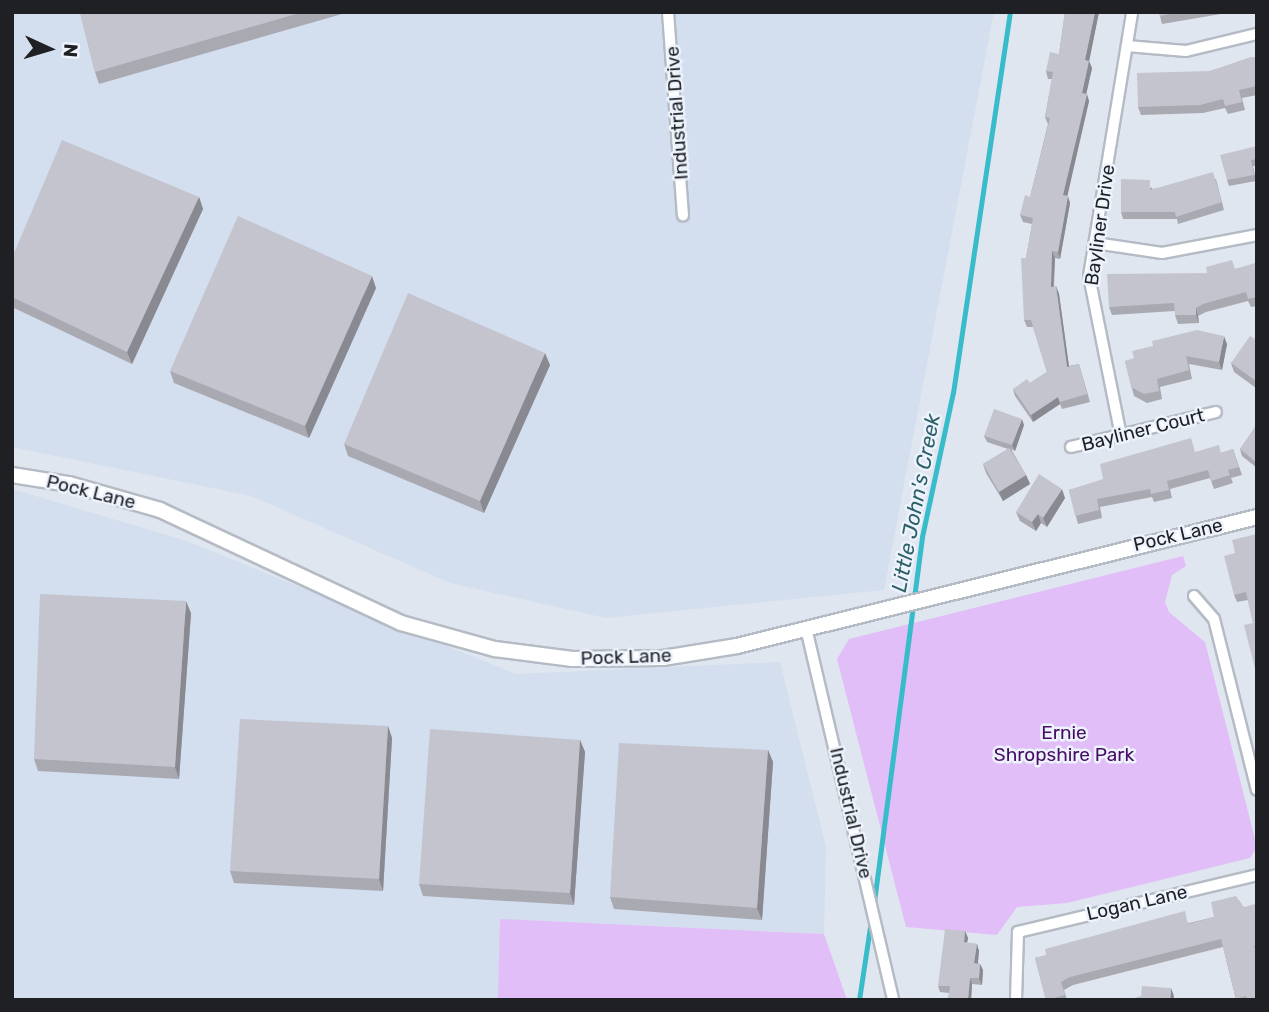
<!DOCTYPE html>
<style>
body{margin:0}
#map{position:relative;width:1269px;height:1012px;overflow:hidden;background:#e0e6ef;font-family:Rubik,sans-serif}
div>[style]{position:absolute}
.built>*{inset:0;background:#d3deee}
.green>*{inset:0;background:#e1bef8}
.stream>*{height:4.5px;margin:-2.25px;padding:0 2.25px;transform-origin:2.25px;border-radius:2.25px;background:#39bcc9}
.roads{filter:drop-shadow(2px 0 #b5bbc4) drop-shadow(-2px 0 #b5bbc4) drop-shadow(0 2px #b5bbc4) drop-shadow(0 -2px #b5bbc4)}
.minor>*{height:10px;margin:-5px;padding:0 5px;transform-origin:5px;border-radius:5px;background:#fff}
.tertiary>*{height:14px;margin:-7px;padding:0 7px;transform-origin:7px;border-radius:7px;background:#fff}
.wall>*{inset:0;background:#a9a9b2}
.shaded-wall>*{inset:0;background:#898991}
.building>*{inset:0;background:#c4c4cf}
span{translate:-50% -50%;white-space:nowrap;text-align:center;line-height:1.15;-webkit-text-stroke:5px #edf3fd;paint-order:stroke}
.street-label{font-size:19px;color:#1e2024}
.park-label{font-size:19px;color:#470c63}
.water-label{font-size:21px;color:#2c6066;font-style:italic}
.frame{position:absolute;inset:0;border:14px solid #1e2024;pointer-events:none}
.north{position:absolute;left:14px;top:14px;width:70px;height:70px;-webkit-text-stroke:5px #edf3fd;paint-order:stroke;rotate:94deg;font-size:19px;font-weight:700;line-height:28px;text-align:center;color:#1e2024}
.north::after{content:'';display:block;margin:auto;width:24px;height:32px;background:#1e2024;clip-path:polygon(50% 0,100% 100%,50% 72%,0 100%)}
</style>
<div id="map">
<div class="built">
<i style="clip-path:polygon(12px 12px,994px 12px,884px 590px,606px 618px,450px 583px,251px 496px,12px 447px)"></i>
<i style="clip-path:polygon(12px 489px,184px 540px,516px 674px,780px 662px,826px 847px,824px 934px,523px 920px,502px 1000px,12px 1000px)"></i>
</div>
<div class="green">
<i style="clip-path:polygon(1183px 556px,1186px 566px,1172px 575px,1165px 602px,1169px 612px,1205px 642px,1257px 847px,1250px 858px,1067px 903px,1017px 907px,997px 935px,906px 927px,837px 659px,849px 639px)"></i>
<i style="clip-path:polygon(500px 919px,824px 934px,847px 1000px,498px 1000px)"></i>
</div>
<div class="stream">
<i style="left:874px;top:902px;width:368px;rotate:-82.5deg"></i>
<i style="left:922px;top:537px;width:147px;rotate:-77.9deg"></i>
<i style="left:953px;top:393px;width:385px;rotate:-81.5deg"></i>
<i style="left:859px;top:1000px;width:80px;rotate:-81.4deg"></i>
</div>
<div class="roads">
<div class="minor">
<i style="left:668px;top:12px;width:204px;rotate:85.8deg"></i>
<i style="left:1127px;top:46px;width:59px;rotate:4.8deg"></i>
<i style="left:1186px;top:51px;width:73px;rotate:-13.5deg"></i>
<i style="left:1095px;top:243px;width:68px;rotate:8.5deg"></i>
<i style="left:1162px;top:253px;width:97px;rotate:-10.7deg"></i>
<i style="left:1121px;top:436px;width:163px;rotate:-101.3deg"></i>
<i style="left:1089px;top:276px;width:267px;rotate:-80.7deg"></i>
<i style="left:1071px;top:447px;width:149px;rotate:-13.6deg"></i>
<i style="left:1194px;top:596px;width:30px;rotate:49deg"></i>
<i style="left:1214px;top:619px;width:176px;rotate:75.9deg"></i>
<i style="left:806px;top:628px;width:382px;rotate:76.8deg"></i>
<i style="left:1016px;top:1000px;width:68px;rotate:-88.3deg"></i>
<i style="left:1018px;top:932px;width:246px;rotate:-13.4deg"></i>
</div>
<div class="tertiary">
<i style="left:12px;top:475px;width:58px;rotate:9deg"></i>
<i style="left:69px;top:484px;width:95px;rotate:15.9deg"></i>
<i style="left:160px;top:510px;width:266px;rotate:25.1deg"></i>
<i style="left:401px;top:623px;width:98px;rotate:15.5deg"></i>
<i style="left:495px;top:649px;width:78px;rotate:7.4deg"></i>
<i style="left:572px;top:659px;width:91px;rotate:-0.6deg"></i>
<i style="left:663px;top:658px;width:75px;rotate:-9.2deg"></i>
<i style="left:737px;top:646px;width:536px;rotate:-13.93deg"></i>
</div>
</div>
<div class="wall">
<i style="clip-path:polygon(80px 12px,349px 12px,99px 84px,95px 72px)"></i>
<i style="clip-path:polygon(1065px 12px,1099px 12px,1089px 61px,1092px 68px,1086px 93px,1089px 101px,1067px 196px,1070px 203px,1060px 259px,1055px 258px,1054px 287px,1056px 286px,1059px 294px,1069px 366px,1079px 364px,1090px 402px,1062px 409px,1060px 404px,1033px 422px,1015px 396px,1013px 389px,1030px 383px,1047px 372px,1033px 327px,1027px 327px,1024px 320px,1026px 258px,1032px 224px,1023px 222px,1020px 215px,1030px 197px,1048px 124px,1045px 117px,1052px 79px,1048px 79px,1046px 71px,1059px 54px)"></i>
<i style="clip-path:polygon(1159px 12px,1221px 12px,1221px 14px,1162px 24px)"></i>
<i style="clip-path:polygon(1257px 57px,1257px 95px,1242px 98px,1245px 110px,1228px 114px,1225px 108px,1203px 113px,1141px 115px,1138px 107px,1210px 71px)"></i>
<i style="clip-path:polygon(1257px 146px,1257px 166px,1253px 166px,1256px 181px,1229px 186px,1227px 180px)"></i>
<i style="clip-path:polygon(1216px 179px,1224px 210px,1178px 224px,1177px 219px,1123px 219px,1121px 212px,1152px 187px,1152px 189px)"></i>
<i style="clip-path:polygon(199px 197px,203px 209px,132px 364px,12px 307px,12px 258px)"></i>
<i style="clip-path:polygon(1257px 267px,1257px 306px,1251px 307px,1248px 301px,1206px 312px,1198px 316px,1199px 323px,1178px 324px,1175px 315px,1175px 311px,1112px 315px,1109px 307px,1207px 273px,1235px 269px)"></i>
<i style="clip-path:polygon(376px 288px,309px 438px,174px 383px,170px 371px)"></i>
<i style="clip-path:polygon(1257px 340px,1257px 394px,1256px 388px,1234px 372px,1231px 363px)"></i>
<i style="clip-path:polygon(1227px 344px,1222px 370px,1189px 364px,1192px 379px,1160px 387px,1162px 399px,1147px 403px,1134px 396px,1125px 361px)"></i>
<i style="clip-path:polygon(550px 365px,484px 513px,348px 456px,344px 444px)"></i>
<i style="clip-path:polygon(1024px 425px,1015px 451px,1011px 449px,1026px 475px,1030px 484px,1003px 501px,986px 473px,983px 464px,1008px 449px,987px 442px,984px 436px)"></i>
<i style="clip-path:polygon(1257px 426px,1257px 468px,1242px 456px,1240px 449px)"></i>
<i style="clip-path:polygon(1233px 449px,1242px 475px,1231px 478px,1233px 483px,1214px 489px,1210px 478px,1170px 489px,1172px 498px,1154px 502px,1152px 497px,1100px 507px,1102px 518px,1078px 524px,1069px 490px,1196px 452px,1221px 453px)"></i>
<i style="clip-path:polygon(1065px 498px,1047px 527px,1041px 523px,1036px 531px,1020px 521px,1016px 512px)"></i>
<i style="clip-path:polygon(1257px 534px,1253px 623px,1248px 600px,1237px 602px,1234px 595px,1235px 553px)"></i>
<i style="clip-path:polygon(191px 613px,179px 779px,38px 771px,34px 759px)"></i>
<i style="clip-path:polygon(388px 726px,392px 738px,383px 891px,234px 883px,230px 871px)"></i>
<i style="clip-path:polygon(580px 740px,585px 752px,574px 905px,423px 896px,419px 884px)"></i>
<i style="clip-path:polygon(768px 750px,773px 762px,762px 920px,614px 909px,610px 897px)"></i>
<i style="clip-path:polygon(1244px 907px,1257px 910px,1257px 1000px,1236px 1000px,1223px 947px,1073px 985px,1064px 990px,1067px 1000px,1046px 1000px,1035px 958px,1189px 923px,1214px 917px)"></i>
<i style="clip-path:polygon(965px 931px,968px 938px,967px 943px,977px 944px,979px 951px,978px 963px,980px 964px,983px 970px,982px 985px,972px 984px,971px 1000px,948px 1000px,949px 993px,940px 992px,938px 986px)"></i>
</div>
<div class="shaded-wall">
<i style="clip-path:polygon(1095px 12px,1099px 12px,1088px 67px,1085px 60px)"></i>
<i style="clip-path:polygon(1089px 61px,1092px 68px,1085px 100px,1082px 93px)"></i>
<i style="clip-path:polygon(1087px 94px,1089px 101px,1066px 202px,1063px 195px)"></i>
<i style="clip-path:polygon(1068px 196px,1070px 203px,1060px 259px,1058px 252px)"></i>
<i style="clip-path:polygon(199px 197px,203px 209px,132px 364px,127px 352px)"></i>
<i style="clip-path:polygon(1052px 251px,1055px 258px,1053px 294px,1051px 287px)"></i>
<i style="clip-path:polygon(372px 276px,376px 288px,309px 438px,305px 426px)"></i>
<i style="clip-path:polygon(1056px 286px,1059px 294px,1070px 374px,1067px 367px)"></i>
<i style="clip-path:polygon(1196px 308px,1198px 316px,1199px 323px,1196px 315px)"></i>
<i style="clip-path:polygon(1224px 336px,1227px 344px,1222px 370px,1219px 362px)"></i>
<i style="clip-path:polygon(545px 353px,550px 365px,484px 513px,480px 501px)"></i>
<i style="clip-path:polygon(1058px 397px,1060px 404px,1033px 422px,1031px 415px)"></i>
<i style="clip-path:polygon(1022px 419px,1024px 425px,1015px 451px,1012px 445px)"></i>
<i style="clip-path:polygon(1026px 475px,1030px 484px,1003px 501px,999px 492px)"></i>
<i style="clip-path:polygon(1062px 489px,1065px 498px,1047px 527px,1043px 518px)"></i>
<i style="clip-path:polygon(1038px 514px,1041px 523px,1036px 531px,1032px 522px)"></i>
<i style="clip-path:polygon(186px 601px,191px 613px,179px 779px,175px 767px)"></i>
<i style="clip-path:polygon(388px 726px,392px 738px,383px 891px,379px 879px)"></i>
<i style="clip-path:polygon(580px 740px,585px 752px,574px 905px,570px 893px)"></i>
<i style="clip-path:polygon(768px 750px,773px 762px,762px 920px,757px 908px)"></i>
<i style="clip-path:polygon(965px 931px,968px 938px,966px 949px,964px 942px)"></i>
<i style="clip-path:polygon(977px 944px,979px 951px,977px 970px,974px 963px)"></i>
<i style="clip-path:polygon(980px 964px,983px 970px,982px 985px,979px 978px)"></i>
<i style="clip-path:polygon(970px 978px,972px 984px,971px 1000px,968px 1000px)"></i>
<i style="clip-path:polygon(1171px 988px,1174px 996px,1173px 1000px,1170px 1000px)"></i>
</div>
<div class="building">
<i style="clip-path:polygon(80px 12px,303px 12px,95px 72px)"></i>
<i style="clip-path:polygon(1065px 12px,1095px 12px,1085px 60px,1089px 61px,1082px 93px,1087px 94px,1063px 195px,1068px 196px,1058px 252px,1052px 251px,1051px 287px,1056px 286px,1067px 367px,1079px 364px,1087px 394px,1060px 402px,1058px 397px,1031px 415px,1013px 389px,1027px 379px,1030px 383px,1047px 372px,1031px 320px,1024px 320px,1021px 258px,1026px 258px,1033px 218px,1020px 215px,1025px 195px,1030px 197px,1050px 118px,1045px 117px,1053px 72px,1046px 71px,1050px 52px,1059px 54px)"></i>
<i style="clip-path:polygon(1159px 12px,1180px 12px,1160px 16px)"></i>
<i style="clip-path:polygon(1251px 57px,1257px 57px,1257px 86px,1239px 90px,1242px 102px,1225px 106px,1223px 99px,1200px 105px,1138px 107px,1137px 73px,1210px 71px)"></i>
<i style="clip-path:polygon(62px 140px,199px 197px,127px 352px,12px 297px,12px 258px)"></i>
<i style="clip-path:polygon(1257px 146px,1257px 159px,1251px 160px,1254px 175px,1227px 180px,1220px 155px)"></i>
<i style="clip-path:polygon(1213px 172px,1222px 202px,1176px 217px,1175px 212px,1121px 212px,1121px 179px,1150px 180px,1150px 190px)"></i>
<i style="clip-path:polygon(238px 216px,372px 276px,305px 426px,170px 371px)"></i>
<i style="clip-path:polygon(1232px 260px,1235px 269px,1255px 263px,1257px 270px,1257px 297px,1248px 299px,1246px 292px,1203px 304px,1196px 308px,1196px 315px,1175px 315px,1174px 303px,1109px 307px,1107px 274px,1207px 273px,1206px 267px)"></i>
<i style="clip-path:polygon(408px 293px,545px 353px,480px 501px,344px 444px)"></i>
<i style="clip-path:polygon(1197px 330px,1224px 336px,1219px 362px,1186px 356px,1189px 370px,1157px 379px,1159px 391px,1144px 394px,1131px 387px,1125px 361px,1134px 358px,1132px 351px,1153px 346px,1152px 341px)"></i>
<i style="clip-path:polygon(1250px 336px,1257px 340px,1257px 380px,1256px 381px,1231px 363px)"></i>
<i style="clip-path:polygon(994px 409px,1022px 419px,1012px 445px,984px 436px)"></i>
<i style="clip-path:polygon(1256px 425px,1257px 426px,1257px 463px,1240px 449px)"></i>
<i style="clip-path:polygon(1191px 438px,1195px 452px,1219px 445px,1221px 453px,1233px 449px,1239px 467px,1228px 470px,1230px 475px,1211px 481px,1208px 470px,1167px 481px,1169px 490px,1151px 494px,1150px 489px,1097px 499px,1099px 510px,1075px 516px,1069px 490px,1103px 479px,1100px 464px)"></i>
<i style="clip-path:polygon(1009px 448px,1026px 475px,999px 492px,983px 464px)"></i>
<i style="clip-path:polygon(1039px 474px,1062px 489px,1043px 518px,1038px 514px,1032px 522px,1016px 512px)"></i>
<i style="clip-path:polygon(1257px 534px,1257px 677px,1244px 625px,1253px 623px,1246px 592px,1234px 595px,1224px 556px,1235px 553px,1232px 540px)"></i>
<i style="clip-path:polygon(40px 594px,186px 601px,175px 767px,34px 759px)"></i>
<i style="clip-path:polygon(240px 719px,388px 726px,379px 879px,230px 871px)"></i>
<i style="clip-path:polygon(430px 729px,580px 740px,570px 893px,419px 884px)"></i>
<i style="clip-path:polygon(619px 743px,768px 750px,757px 908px,610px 897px)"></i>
<i style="clip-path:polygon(1236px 896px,1244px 907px,1255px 904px,1257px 913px,1257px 945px,1254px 946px,1257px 954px,1257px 1000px,1247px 1000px,1246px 996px,1236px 999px,1221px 939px,1070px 977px,1061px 982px,1065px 995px,1046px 1000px,1035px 958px,1046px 955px,1045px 949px,1185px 911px,1188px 924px,1214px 917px,1211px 902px)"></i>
<i style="clip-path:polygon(945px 929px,965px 931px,964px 942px,977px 944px,974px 963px,980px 964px,979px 978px,970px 978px,968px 1000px,948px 1000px,950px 986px,938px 986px)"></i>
<i style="clip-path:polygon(1142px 986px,1171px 988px,1170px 1000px,1128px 1000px,1141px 996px)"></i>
</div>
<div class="street-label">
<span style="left:677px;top:113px;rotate:-94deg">Industrial Drive</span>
<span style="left:1100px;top:225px;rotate:-82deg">Bayliner Drive</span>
<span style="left:1143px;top:430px;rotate:-14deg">Bayliner Court</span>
<span style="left:91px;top:492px;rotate:14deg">Pock Lane</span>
<span style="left:1178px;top:535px;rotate:-13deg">Pock Lane</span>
<span style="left:626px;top:657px;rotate:-2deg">Pock Lane</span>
<span style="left:851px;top:813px;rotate:77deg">Industrial Drive</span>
<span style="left:1137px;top:903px;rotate:-13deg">Logan Lane</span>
</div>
<div class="park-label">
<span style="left:1064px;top:744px">Ernie<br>Shropshire Park</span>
</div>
<div class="water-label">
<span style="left:916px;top:503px;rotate:-79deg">Little John's Creek</span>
</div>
<div class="frame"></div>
<div class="north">N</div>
</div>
